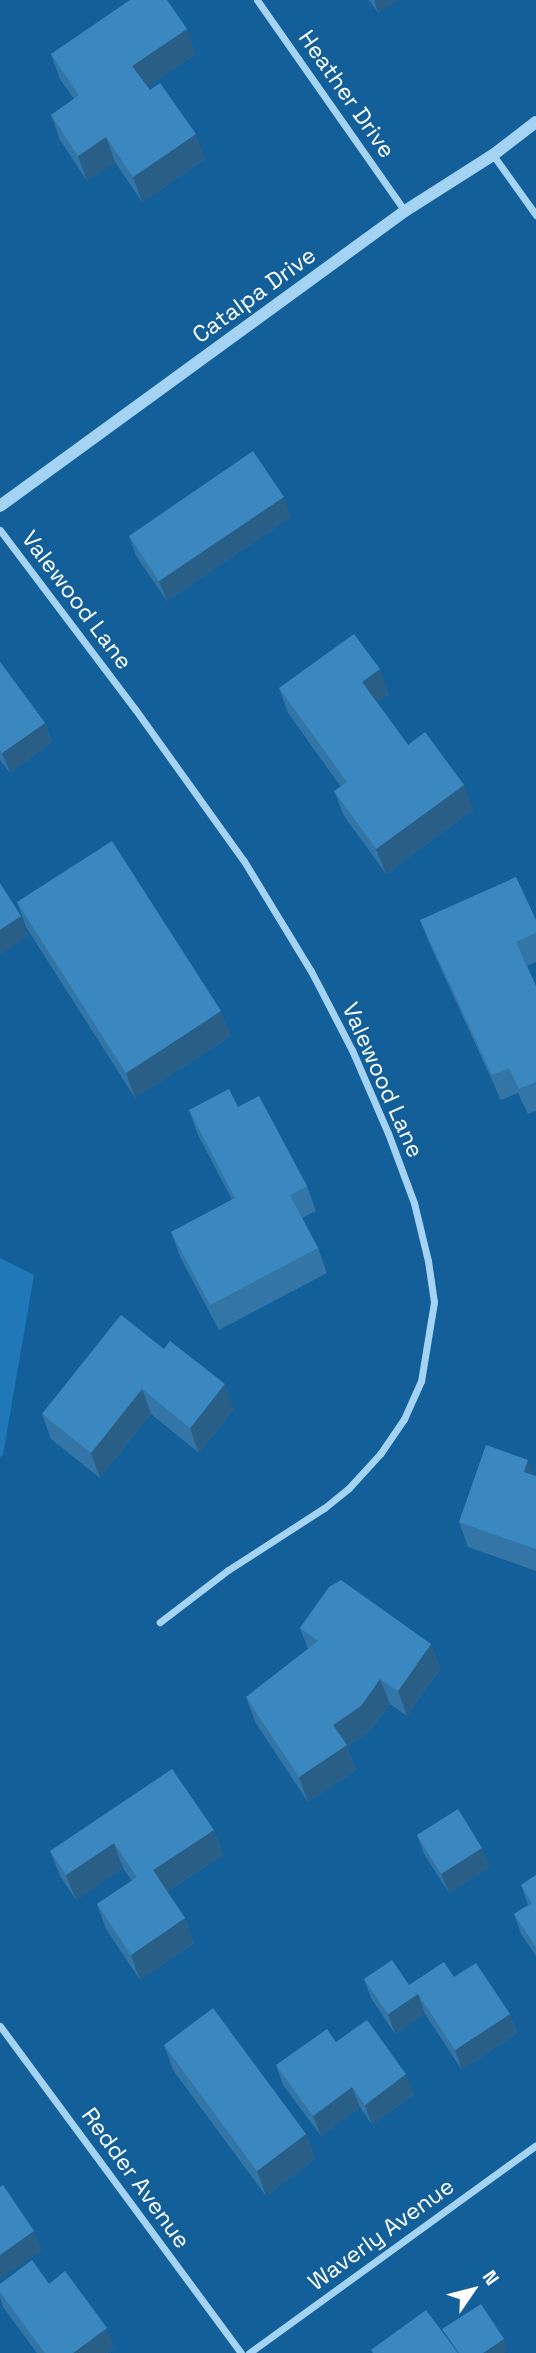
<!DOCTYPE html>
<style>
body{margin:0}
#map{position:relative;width:536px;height:2353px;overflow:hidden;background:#125f9a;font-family:"Space Grotesk",sans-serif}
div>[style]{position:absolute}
.green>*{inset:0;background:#2078b8}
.minor>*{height:7px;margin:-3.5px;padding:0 3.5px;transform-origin:3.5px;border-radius:3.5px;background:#a5d3f4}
.tertiary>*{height:12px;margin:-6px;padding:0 6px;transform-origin:6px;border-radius:6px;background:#a5d3f4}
.wall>*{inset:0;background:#3375a6}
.shaded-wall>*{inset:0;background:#295f87}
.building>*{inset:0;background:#3b88c1}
span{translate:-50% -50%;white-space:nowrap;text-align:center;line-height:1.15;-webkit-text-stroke:5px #125f9a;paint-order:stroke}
.street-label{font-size:23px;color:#fff}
.north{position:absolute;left:438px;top:2255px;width:70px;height:70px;-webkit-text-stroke:5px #125f9a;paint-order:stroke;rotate:55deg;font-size:19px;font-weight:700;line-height:28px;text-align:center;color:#fff}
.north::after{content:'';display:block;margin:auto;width:24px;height:32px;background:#fff;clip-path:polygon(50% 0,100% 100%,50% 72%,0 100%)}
</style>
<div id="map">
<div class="green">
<i style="clip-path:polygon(0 1258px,34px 1275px,3px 1455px,0 1457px)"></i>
</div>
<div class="minor">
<i style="left:257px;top:0;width:258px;rotate:55deg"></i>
<i style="left:493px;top:155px;width:74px;rotate:54.4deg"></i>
<i style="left:0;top:530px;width:224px;rotate:53deg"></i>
<i style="left:135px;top:709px;width:187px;rotate:54.4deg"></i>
<i style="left:244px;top:861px;width:129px;rotate:58.7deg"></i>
<i style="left:311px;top:971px;width:89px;rotate:62.6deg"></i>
<i style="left:352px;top:1050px;width:90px;rotate:66.6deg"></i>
<i style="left:388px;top:1133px;width:75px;rotate:69.6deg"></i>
<i style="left:414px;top:1203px;width:60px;rotate:76.4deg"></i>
<i style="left:428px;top:1261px;width:41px;rotate:81.7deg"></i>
<i style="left:434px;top:1302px;width:80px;rotate:99.3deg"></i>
<i style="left:421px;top:1381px;width:42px;rotate:114.1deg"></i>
<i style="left:404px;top:1419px;width:42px;rotate:124.4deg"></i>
<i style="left:380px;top:1454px;width:46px;rotate:132.4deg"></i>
<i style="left:349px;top:1488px;width:32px;rotate:141deg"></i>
<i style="left:324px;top:1508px;width:114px;rotate:147.1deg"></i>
<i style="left:228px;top:1570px;width:86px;rotate:142.6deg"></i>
<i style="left:0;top:2026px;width:406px;rotate:53.6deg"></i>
<i style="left:249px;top:2353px;width:354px;rotate:-35.9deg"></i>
</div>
<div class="tertiary">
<i style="left:0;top:506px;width:501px;rotate:-36.07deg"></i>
<i style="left:405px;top:211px;width:104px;rotate:-32.5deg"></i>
<i style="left:493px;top:155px;width:54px;rotate:-37.5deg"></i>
</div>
<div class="wall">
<i style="clip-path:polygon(369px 0,397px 0,378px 13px)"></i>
<i style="clip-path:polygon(51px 54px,196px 54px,147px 87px,205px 159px,142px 202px,115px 162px,87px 181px,60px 140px,51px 115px,74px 99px,60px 79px)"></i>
<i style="clip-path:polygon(291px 517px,167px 601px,136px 556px,129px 536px)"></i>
<i style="clip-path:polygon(0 662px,45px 723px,52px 742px,10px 773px,0 760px)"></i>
<i style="clip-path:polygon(279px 688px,389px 694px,377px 702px,408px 745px,473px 810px,386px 874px,344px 816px,334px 791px,341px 787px,288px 713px)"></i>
<i style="clip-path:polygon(17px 902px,231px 1036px,135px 1098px,26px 927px)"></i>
<i style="clip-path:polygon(420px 920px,536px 920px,536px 962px,527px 966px,536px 986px,536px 1111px,528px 1114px,518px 1093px,501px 1100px,430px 945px)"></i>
<i style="clip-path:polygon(238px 1107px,307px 1186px,316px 1211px,302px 1218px,318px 1248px,327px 1273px,219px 1330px,180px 1257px,171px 1232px,232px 1200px,198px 1135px,189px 1110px)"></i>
<i style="clip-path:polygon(121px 1315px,234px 1409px,199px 1453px,151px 1414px,100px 1478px,51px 1439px,42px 1414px)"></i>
<i style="clip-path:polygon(534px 1475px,536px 1476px,536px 1571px,468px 1547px,459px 1522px)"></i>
<i style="clip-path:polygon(300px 1628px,431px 1644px,440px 1669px,407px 1716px,390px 1704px,370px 1731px,347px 1747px,356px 1770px,308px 1802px,255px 1722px,246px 1697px,308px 1649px)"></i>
<i style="clip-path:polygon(214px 1830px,223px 1855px,167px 1892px,185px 1918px,194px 1943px,140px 1980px,106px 1929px,97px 1904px,132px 1881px,123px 1868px,76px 1900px,60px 1876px,50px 1851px)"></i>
<i style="clip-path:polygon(417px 1835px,490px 1867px,449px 1893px,424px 1854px)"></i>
<i style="clip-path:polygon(536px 1875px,536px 1956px,521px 1934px,514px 1914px,528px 1905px,521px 1885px)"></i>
<i style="clip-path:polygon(454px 1977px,510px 2014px,517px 2033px,462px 2070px,425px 2014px,395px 2034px,371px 1998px,364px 1979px,409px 1985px)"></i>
<i style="clip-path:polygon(336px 2042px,414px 2094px,372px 2125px,360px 2107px,321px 2136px,283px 2085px,276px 2065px)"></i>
<i style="clip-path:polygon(164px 2045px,306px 2134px,315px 2159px,266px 2196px,173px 2070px)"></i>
<i style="clip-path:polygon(0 2284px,114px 2348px,107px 2353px,37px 2353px,3px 2307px,0 2298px)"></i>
</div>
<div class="shaded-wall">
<i style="clip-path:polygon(374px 0,397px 0,378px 13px)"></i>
<i style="clip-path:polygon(187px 29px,196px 54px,141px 91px,132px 66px)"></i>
<i style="clip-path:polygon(196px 134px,205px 159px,142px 202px,133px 177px)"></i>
<i style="clip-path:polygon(106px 137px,115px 162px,87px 181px,78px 156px)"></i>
<i style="clip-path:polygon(284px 497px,291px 517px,167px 601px,159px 581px)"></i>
<i style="clip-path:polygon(380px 669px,389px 694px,371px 707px,362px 682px)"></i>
<i style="clip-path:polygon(45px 723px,52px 742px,10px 773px,2px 753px)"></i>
<i style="clip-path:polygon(464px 785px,473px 810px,386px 874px,376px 849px)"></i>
<i style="clip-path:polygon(21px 916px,28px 936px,0 955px,0 930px)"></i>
<i style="clip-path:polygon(221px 1011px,231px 1036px,135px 1098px,126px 1073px)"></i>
<i style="clip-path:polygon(225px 1384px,234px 1409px,199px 1453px,190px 1428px)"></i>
<i style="clip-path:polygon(142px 1389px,151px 1414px,100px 1478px,91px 1453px)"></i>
<i style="clip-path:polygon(528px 1460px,536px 1481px,524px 1472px)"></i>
<i style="clip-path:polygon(431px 1644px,440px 1669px,407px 1716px,398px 1691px)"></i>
<i style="clip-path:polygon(380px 1679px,390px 1704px,370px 1731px,347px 1747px,356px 1770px,308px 1802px,299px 1777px,333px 1725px)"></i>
<i style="clip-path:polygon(214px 1830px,223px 1855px,162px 1895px,153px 1870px)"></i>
<i style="clip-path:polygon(114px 1843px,123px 1868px,76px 1900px,66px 1875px)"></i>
<i style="clip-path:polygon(482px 1848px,490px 1867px,449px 1893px,441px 1874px)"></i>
<i style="clip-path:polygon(185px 1918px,194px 1943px,140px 1980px,131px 1955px)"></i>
<i style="clip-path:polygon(418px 1994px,425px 2014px,395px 2034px,388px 2014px)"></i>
<i style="clip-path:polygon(510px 2014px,517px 2033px,462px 2070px,455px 2050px)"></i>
<i style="clip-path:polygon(406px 2074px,414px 2094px,372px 2125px,365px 2105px)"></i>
<i style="clip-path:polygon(352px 2087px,360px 2107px,321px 2136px,313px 2116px)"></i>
<i style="clip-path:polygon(306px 2134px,315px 2159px,266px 2196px,257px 2171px)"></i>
<i style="clip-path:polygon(34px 2231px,42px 2251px,0 2279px,0 2255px)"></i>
<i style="clip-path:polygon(107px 2328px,114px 2348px,107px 2353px,73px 2353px)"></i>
<i style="clip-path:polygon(504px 2339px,508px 2351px,504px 2353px,483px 2353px)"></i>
</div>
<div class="building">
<i style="clip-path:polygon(130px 0,167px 0,187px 29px,132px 66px,150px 90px,160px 83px,196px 134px,133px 177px,106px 137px,78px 156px,51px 115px,79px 95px,51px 54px)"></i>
<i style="clip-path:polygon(253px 451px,284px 497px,159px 581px,129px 536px)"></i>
<i style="clip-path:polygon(354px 634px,380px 669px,362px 682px,408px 745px,425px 732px,464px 785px,376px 849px,334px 791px,347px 782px,279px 688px)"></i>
<i style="clip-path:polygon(0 662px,45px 723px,2px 753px,0 750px)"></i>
<i style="clip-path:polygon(112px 841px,221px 1011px,126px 1073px,17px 902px)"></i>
<i style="clip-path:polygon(516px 877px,536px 920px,536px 933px,516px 942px,536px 986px,536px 1082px,519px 1089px,509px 1068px,492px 1075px,420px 920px)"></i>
<i style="clip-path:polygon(0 883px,21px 916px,0 930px)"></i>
<i style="clip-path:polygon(229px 1089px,238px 1107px,259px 1096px,307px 1186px,290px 1195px,318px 1248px,210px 1305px,171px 1232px,235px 1198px,189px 1110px)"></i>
<i style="clip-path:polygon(121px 1315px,164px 1349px,170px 1341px,225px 1384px,190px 1428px,142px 1389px,91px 1453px,42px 1414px)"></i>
<i style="clip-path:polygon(486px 1445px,528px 1460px,524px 1472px,536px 1476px,536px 1549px,459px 1522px)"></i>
<i style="clip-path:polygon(341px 1580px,431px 1644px,398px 1691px,380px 1679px,361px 1706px,333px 1725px,347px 1745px,299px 1777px,246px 1697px,318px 1641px,300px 1628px,329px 1587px)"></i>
<i style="clip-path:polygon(172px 1769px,214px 1830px,153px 1870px,185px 1918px,131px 1955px,97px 1904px,137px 1877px,114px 1843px,66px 1875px,50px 1851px)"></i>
<i style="clip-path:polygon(458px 1809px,482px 1848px,441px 1874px,417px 1835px)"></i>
<i style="clip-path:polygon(536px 1875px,536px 1947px,514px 1914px,532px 1903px,521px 1885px)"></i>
<i style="clip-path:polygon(392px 1960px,409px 1985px,444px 1962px,454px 1977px,476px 1963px,510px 2014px,455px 2050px,418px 1994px,388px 2014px,364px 1979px)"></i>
<i style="clip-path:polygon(213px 2008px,306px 2134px,257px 2171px,164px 2045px)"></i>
<i style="clip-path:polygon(367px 2020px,406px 2074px,365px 2105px,352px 2087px,313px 2116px,276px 2065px,327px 2029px,336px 2042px)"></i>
<i style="clip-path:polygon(3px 2185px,34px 2231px,0 2255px,0 2187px)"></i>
<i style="clip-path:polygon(32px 2260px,49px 2284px,65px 2271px,107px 2328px,73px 2353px,45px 2353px,0 2292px,0 2284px)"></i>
<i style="clip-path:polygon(481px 2304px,504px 2339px,483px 2353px,459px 2353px,442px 2329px)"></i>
<i style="clip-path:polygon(426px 2310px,458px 2353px,373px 2353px,371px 2350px)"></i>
</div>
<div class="street-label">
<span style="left:347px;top:94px;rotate:55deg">Heather Drive</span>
<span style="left:254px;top:295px;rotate:-36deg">Catalpa Drive</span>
<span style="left:77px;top:600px;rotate:53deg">Valewood Lane</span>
<span style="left:383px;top:1080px;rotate:66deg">Valewood Lane</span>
<span style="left:136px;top:2178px;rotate:54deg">Redder Avenue</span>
<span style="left:381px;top:2234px;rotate:-36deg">Waverly Avenue</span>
</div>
<div class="north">N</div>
</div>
